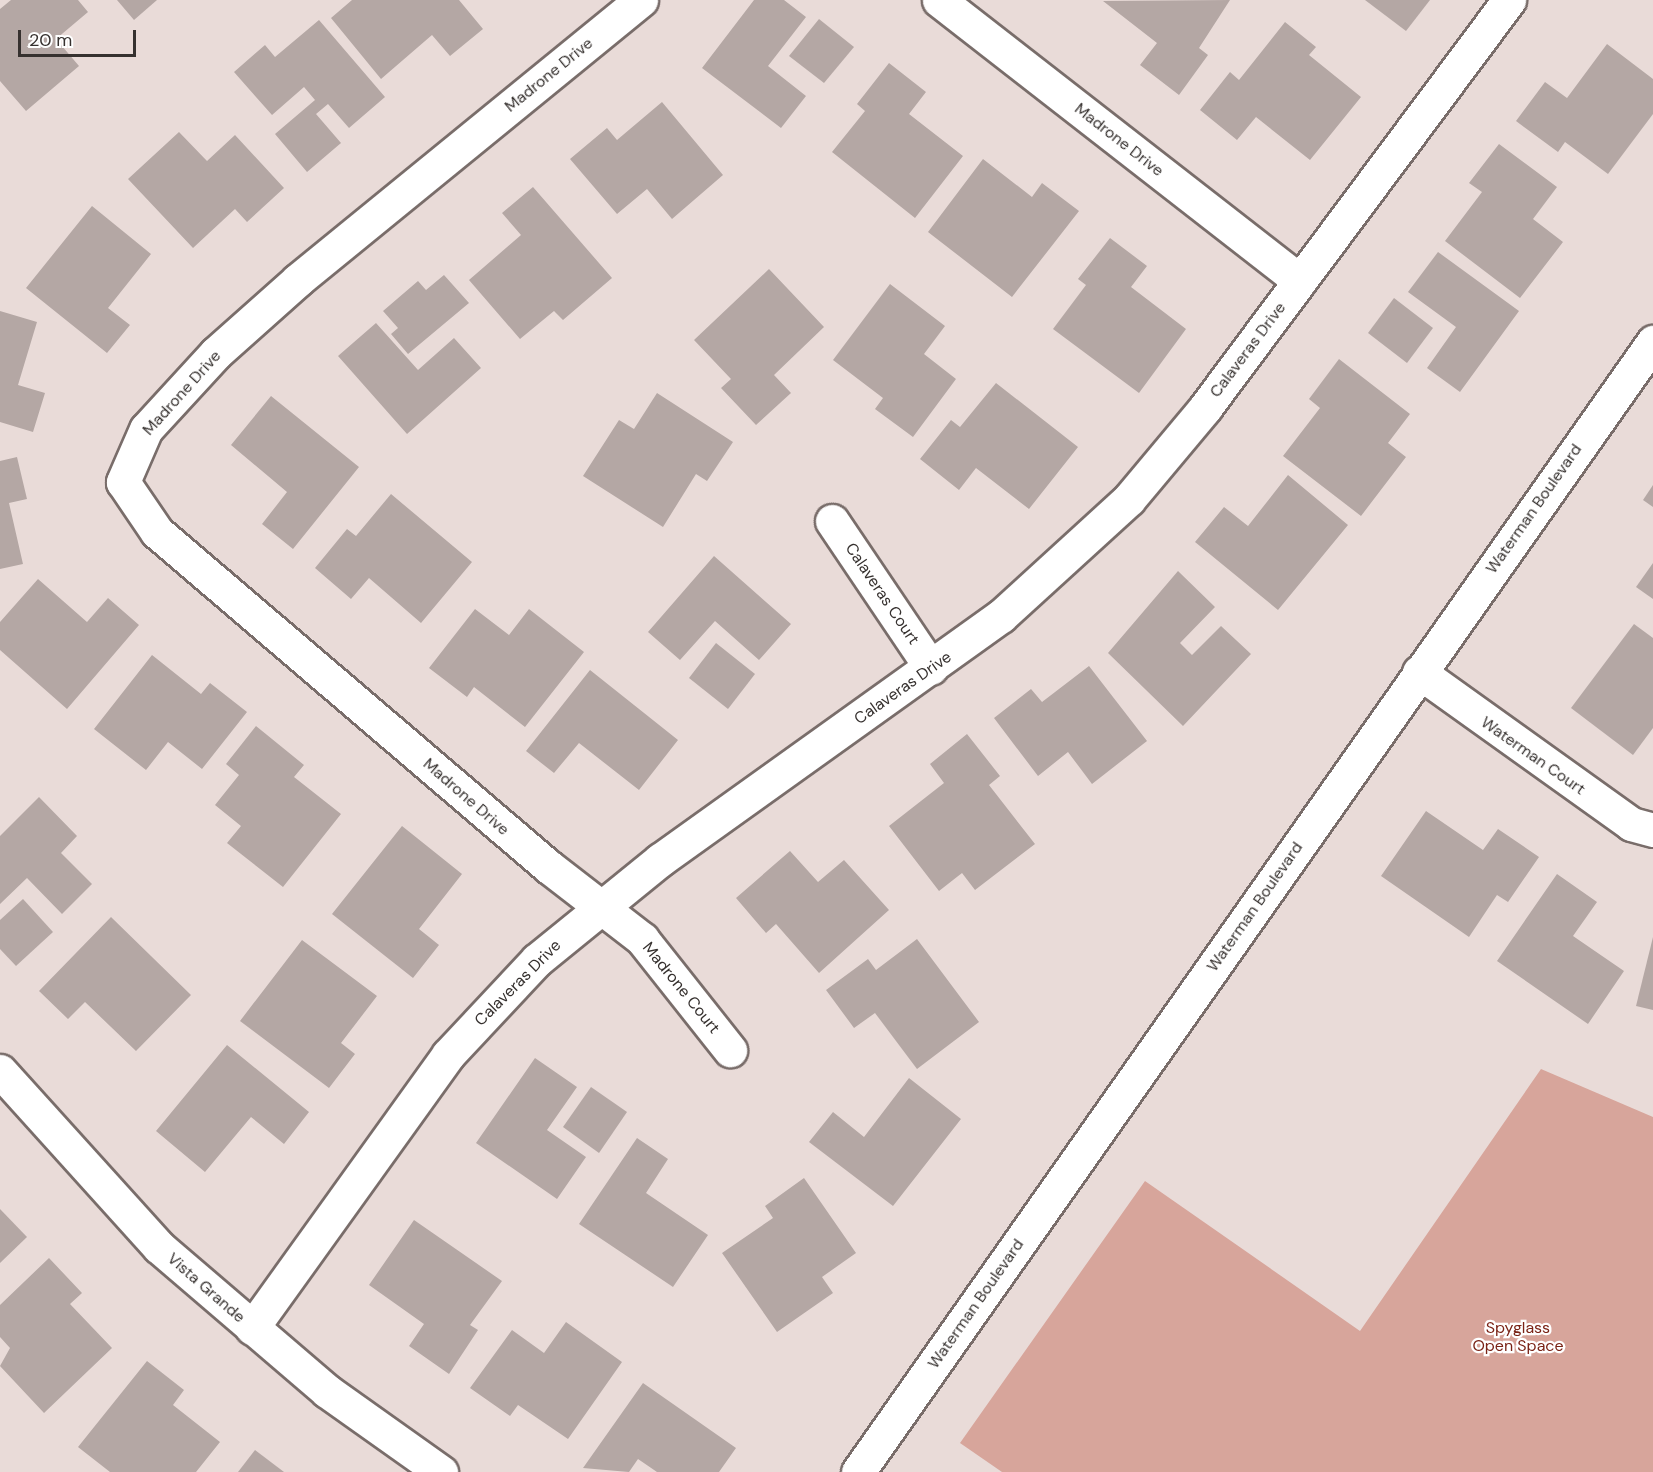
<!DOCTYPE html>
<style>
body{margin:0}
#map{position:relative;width:1653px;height:1472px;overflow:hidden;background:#e9dbd8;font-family:"DM Sans",sans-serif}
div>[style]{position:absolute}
.green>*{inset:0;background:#d7a59b}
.building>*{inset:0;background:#b4a7a4}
.roads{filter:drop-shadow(2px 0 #796d6a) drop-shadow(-2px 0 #796d6a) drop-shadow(0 2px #796d6a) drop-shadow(0 -2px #796d6a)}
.minor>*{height:33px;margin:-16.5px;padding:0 16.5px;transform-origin:16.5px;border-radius:16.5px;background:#fff}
.secondary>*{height:33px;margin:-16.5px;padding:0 16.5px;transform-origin:16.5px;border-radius:16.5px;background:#fff}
span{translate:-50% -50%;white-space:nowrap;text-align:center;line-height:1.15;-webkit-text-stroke:4.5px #fff;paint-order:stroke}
.street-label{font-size:16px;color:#36312f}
.park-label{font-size:16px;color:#7a2316}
.scale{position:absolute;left:18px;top:30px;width:118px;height:27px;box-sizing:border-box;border:3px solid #36312f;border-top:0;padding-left:8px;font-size:18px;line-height:21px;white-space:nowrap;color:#36312f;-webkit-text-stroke:4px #fff;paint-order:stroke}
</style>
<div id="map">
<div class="green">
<i style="clip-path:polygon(1541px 1069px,1653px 1117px,1653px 1472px,1002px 1472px,960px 1443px,1145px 1181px,1360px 1331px)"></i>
</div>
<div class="building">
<i style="clip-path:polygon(11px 0,78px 0,88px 12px,56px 39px,79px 66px,26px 111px,0 81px,0 9px)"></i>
<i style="clip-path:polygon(117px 0,157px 0,134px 20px)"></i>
<i style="clip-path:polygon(352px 0,459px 0,483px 29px,450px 56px,432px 35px,381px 79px,331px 18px)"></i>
<i style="clip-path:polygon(754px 0,784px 0,806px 17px,768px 66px,806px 96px,781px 128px,702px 68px)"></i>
<i style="clip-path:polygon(1230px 0,1199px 48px,1208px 55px,1179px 95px,1140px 65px,1157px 43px,1103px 1px)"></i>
<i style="clip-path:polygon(1365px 0,1430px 0,1406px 31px)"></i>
<i style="clip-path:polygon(819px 19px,854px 47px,824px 83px,789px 56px)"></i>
<i style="clip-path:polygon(319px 20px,385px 97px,349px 128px,328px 104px,316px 114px,341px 143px,307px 172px,275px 134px,315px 100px,304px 87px,272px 115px,234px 72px,265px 45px,275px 57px)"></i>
<i style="clip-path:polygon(1285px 22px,1316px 47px,1309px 55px,1361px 97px,1310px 160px,1256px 117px,1237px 140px,1200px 110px,1230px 72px,1239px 80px)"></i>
<i style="clip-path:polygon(1607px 44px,1653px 79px,1653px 114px,1608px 174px,1565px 142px,1558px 152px,1516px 121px,1545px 82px,1567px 98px)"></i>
<i style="clip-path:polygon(889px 63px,926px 92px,909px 114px,963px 156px,915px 218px,832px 152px,865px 111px,857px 104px)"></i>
<i style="clip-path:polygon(662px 102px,723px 175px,672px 219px,647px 189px,617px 214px,570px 159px,607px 128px,617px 140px)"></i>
<i style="clip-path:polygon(179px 132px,207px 161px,235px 135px,284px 188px,247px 222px,235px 209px,193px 248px,128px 179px)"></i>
<i style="clip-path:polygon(1499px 144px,1557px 187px,1533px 219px,1563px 242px,1520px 298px,1445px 241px,1482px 192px,1469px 183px)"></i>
<i style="clip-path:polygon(983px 159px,1032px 197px,1042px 183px,1079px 211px,1012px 297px,928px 232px)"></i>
<i style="clip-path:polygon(533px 187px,612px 278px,563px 320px,554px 311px,520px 339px,469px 280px,521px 235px,502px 213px)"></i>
<i style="clip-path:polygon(92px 206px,151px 254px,108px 308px,130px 325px,107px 353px,26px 288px)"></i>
<i style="clip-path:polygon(1110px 238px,1147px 266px,1131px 287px,1186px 329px,1139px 393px,1053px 329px,1086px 285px,1078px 279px)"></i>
<i style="clip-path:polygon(1438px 252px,1519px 311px,1460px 392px,1427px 368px,1456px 327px,1408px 292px)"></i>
<i style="clip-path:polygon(769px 269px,824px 327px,774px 375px,791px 393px,756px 425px,721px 388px,731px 379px,694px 340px)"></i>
<i style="clip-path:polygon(444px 275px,469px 303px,408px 354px,391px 334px,398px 328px,383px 311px,418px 281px,426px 290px)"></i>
<i style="clip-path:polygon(890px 284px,945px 326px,924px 354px,956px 379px,913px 437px,875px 409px,883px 398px,833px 360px)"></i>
<i style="clip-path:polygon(1394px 298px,1433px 328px,1407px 363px,1368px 333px)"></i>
<i style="clip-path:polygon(0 311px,37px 322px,18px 385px,45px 393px,33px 432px,0 422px)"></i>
<i style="clip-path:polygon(376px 323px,418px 370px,454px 338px,481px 368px,407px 434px,338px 356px)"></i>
<i style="clip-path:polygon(1339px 359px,1410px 414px,1388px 443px,1406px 457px,1361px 516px,1283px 456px,1320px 408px,1309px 399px)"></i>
<i style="clip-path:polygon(996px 383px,1078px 447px,1029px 509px,976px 468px,959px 490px,920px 459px,951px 420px,960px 427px)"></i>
<i style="clip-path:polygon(657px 393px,733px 442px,707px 481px,696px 474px,663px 527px,583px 476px,619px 420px,634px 429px)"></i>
<i style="clip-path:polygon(271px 396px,359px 467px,293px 549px,262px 524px,287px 492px,231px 445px)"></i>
<i style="clip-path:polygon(17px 457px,27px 499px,9px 503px,23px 564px,0 569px,0 461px)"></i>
<i style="clip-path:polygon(1288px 475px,1348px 525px,1278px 610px,1195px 542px,1224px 507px,1248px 526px)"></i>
<i style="clip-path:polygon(1653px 485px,1653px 507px,1643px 500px)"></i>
<i style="clip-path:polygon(391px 494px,472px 562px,421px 623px,369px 578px,351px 599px,315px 568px,347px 529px,356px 536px)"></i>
<i style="clip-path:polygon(714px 556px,791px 624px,759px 660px,715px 621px,680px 660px,648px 632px)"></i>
<i style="clip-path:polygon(1653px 563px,1653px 599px,1636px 587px)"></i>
<i style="clip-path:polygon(1178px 571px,1215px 607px,1180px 643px,1192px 655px,1221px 626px,1251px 654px,1183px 726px,1108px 653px)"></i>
<i style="clip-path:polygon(38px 579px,87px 622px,108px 598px,139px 625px,67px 709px,0 650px,0 622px)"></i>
<i style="clip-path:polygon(475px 609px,509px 635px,529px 609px,584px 652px,525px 727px,474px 687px,467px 697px,429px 668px)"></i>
<i style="clip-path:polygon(1634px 624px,1653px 638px,1653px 728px,1633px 755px,1571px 708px)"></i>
<i style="clip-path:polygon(716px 643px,755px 674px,728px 709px,689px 678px)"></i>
<i style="clip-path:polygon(152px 655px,201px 694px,210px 683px,247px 712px,202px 769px,168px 742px,146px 770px,94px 729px)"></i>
<i style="clip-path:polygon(1089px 666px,1147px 741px,1092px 784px,1068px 752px,1038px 776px,994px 718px,1031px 689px,1042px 702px)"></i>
<i style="clip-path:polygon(590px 670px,678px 740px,639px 790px,579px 743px,554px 773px,526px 751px)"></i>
<i style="clip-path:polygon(256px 726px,304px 765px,294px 777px,341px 814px,283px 887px,227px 843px,241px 826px,215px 805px,239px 775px,226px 764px)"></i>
<i style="clip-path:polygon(967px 734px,1000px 776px,989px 785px,1035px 844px,975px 890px,962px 873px,939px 891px,889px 826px,944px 783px,930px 764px)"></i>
<i style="clip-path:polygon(39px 797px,77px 836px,61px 853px,92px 884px,62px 914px,27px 878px,0 904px,0 836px)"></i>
<i style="clip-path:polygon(1426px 811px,1483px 850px,1498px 829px,1539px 857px,1508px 902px,1497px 895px,1469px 937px,1381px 876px)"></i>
<i style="clip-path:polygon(402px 826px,462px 874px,419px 929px,439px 945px,413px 978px,332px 914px)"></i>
<i style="clip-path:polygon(790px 851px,818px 882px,844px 860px,889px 910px,819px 973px,776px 924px,766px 933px,736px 898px)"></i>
<i style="clip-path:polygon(1557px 874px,1597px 902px,1573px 936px,1624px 971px,1588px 1024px,1497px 961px)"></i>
<i style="clip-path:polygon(23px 899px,53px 932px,16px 966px,0 949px,0 920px)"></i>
<i style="clip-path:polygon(111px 917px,191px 995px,136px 1051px,85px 1002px,68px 1019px,39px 991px)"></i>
<i style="clip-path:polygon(1653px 937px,1653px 1010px,1636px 1006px)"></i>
<i style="clip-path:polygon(917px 939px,979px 1022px,917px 1069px,875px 1013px,854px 1028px,826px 990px,868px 959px,876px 970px)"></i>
<i style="clip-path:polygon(302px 940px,377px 996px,341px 1043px,355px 1054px,329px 1088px,240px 1021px)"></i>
<i style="clip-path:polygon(227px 1045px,309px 1112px,284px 1144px,251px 1117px,205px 1172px,156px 1131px)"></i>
<i style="clip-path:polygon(535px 1058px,577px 1087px,547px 1130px,586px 1157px,557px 1199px,476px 1143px)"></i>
<i style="clip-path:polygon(909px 1078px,961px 1119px,893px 1206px,809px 1142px,833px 1112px,864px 1137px)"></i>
<i style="clip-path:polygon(591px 1087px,627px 1112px,599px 1153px,563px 1127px)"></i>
<i style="clip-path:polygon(637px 1138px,668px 1159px,646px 1193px,708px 1235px,673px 1287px,579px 1224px)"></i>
<i style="clip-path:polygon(804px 1178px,856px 1253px,822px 1277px,833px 1293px,777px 1332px,722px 1253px,773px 1218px,765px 1206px)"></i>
<i style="clip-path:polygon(0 1209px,27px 1237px,0 1263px)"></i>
<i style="clip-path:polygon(414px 1220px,502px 1281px,470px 1325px,478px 1330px,449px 1374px,409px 1346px,424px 1324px,369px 1285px)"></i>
<i style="clip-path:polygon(49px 1258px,82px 1293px,70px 1304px,112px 1348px,44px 1413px,0 1366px,10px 1348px,0 1337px,0 1305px)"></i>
<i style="clip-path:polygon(566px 1322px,622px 1362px,568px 1439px,518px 1405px,510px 1416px,470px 1388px,512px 1330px,544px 1353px)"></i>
<i style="clip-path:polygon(147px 1361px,184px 1390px,173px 1405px,220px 1442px,196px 1472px,110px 1472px,78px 1447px)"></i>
<i style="clip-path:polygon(643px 1383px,736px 1448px,719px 1472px,657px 1472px,638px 1459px,629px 1472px,583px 1468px)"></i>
<i style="clip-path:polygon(255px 1450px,284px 1472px,238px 1472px)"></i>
</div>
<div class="roads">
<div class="minor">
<i style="left:641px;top:0;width:443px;rotate:140.8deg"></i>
<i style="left:298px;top:280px;width:110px;rotate:138.3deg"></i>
<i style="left:216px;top:353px;width:103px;rotate:132.6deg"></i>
<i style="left:146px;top:429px;width:58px;rotate:113.5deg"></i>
<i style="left:123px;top:482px;width:60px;rotate:55.8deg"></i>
<i style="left:157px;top:532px;width:516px;rotate:40.52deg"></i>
<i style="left:549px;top:867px;width:118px;rotate:37.7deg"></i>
<i style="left:642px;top:939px;width:142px;rotate:51.6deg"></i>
<i style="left:939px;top:0;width:457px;rotate:37.9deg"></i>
<i style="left:832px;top:521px;width:177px;rotate:56deg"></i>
<i style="left:1419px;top:672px;width:261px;rotate:35.6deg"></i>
<i style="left:1631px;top:824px;width:23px;rotate:15deg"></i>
<i style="left:0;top:1071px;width:237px;rotate:47.9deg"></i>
<i style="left:159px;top:1247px;width:221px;rotate:40.6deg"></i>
<i style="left:327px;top:1391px;width:140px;rotate:35.4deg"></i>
<i style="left:252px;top:1328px;width:336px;rotate:-54.3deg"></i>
<i style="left:448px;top:1055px;width:130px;rotate:-46.9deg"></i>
<i style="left:537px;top:960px;width:159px;rotate:-39.1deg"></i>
<i style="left:660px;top:860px;width:419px;rotate:-35.6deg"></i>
<i style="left:1001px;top:616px;width:173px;rotate:-42.4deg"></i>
<i style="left:1129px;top:499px;width:119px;rotate:-50.1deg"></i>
<i style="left:1205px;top:408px;width:509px;rotate:-53.31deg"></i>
</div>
<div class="secondary">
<i style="left:858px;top:1472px;width:1382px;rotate:-54.87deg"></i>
</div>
</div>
<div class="street-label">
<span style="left:549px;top:75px;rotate:-39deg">Madrone Drive</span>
<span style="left:1119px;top:140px;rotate:38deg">Madrone Drive</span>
<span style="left:1248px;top:350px;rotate:-53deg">Calaveras Drive</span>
<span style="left:182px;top:393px;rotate:-48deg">Madrone Drive</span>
<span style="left:1534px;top:509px;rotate:-55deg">Waterman Boulevard</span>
<span style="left:882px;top:594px;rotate:56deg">Calaveras Court</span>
<span style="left:903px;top:688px;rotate:-35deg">Calaveras Drive</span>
<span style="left:1533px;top:756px;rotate:35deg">Waterman Court</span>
<span style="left:466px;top:797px;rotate:41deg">Madrone Drive</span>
<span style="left:1255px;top:907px;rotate:-55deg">Waterman Boulevard</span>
<span style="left:518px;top:983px;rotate:-45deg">Calaveras Drive</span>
<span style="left:681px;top:988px;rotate:51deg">Madrone Court</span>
<span style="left:206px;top:1288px;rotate:41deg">Vista Grande</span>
<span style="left:976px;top:1304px;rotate:-55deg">Waterman Boulevard</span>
</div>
<div class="park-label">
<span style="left:1518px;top:1337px">Spyglass<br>Open Space</span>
</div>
<div class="scale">20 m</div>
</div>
